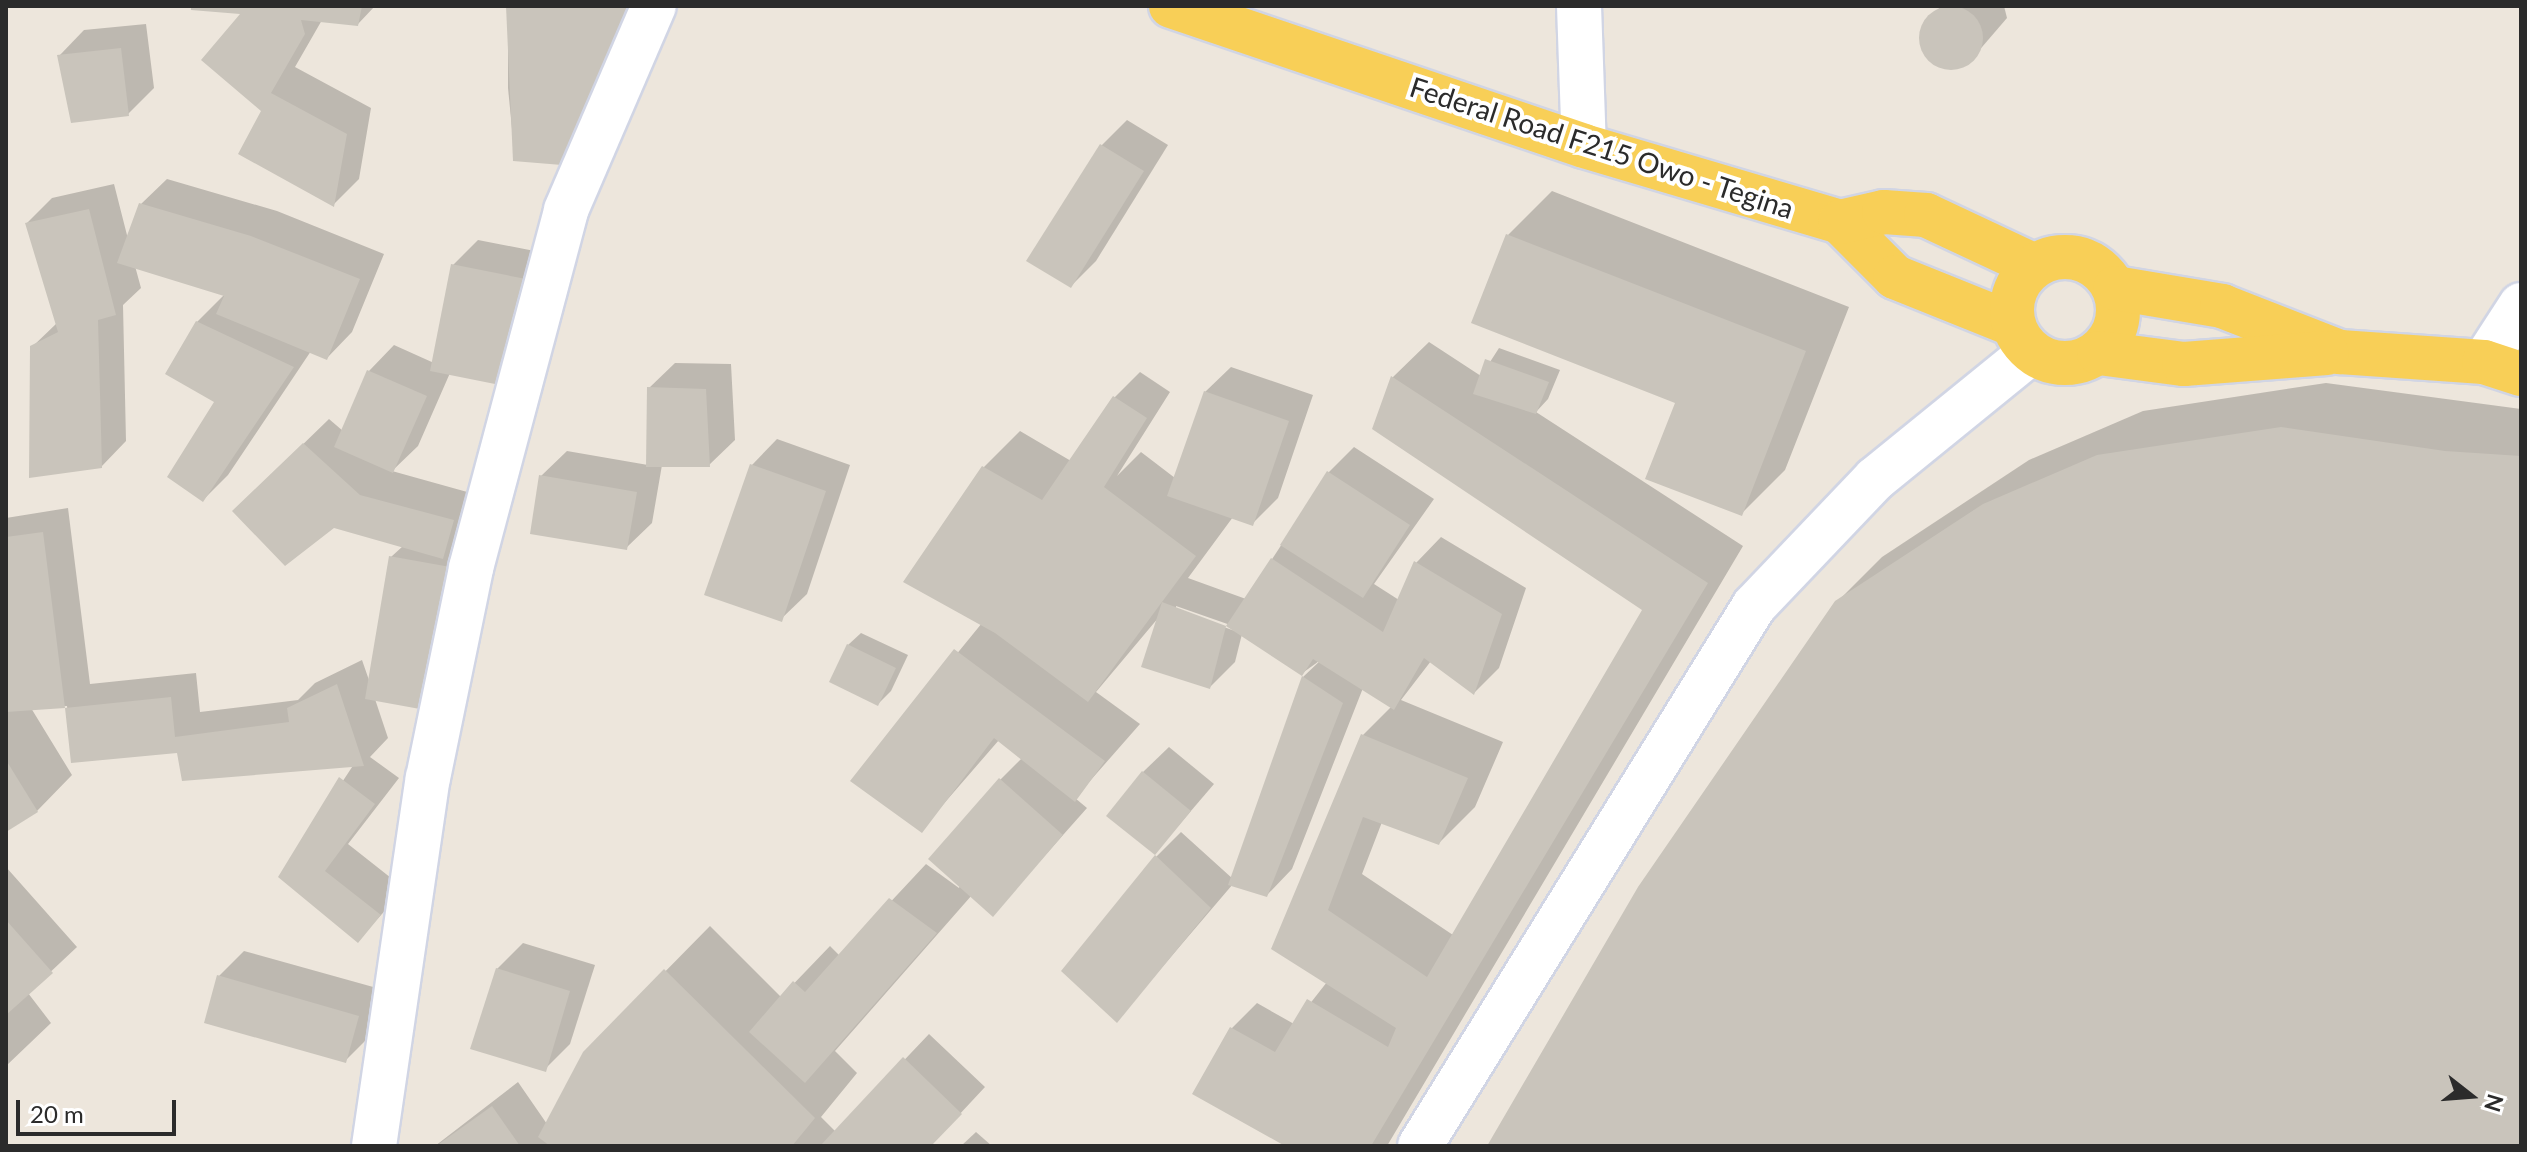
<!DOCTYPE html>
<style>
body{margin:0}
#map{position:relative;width:2527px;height:1152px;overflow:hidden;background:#ede6dc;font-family:Lato,sans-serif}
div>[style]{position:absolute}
.shadow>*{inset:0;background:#0003}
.building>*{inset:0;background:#c9c4bb}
.round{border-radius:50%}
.roads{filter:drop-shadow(2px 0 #d1d5e4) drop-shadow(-2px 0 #d1d5e4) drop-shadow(0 2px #d1d5e4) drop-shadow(0 -2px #d1d5e4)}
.street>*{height:44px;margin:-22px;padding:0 22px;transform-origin:22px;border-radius:22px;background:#fff}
.secondary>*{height:44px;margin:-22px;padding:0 22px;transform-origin:22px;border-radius:22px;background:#fff}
.primary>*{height:44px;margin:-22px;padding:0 22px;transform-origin:22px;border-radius:22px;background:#f8cf57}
.primary>.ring{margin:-22px;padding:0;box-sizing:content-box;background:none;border:44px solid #f8cf57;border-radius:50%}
span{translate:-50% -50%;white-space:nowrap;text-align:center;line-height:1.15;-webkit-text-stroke:8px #fff;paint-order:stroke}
.street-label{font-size:28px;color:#2b2b2b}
.frame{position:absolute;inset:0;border:8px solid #2b2b2b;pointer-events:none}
.north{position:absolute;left:2431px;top:1056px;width:80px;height:80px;-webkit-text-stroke:6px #fff;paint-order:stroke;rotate:107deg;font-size:22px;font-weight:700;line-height:32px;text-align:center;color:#2b2b2b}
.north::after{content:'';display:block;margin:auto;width:28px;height:36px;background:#2b2b2b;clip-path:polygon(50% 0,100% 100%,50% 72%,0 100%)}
.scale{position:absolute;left:16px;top:1100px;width:160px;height:36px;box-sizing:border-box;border:4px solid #2b2b2b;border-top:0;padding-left:10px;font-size:24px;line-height:28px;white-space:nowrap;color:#2b2b2b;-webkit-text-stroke:6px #fff;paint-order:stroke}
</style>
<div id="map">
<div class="shadow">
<i style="clip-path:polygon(193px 6px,375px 6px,358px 24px,322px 20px,295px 67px,371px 108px,359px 179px,334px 204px,263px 110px,244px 13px)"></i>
<i style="clip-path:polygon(508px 6px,515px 159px,508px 88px)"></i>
<i style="clip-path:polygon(1941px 6px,2004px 6px,2007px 18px,1970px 61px,1951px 68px,1932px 61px,1922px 32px)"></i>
<i style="clip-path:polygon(146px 24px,154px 88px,128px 114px,59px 56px,84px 30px)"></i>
<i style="clip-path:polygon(1127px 120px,1168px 145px,1096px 261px,1071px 286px,1029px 260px,1102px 145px)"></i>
<i style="clip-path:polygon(167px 179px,277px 211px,384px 254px,352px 332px,327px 358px,311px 351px,228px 475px,203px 500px,217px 402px,197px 322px,224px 295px,135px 266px,141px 288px,123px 305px,126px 441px,101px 467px,32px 347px,57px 323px,27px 223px,52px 198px,114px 184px,128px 239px,141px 204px)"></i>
<i style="clip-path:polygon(1552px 191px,1849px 307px,1785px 470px,1741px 514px,1678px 401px,1508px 235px)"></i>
<i style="clip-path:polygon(478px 240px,550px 254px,450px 373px,418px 446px,392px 471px,478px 495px,480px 543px,375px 699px,388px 738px,370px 757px,399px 778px,348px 844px,405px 889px,358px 940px,280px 877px,354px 764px,178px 751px,72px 760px,67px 706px,31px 708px,72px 775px,37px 811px,6px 830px,6px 518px,68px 508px,90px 684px,196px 673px,200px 712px,298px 700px,315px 683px,362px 660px,370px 683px,391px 557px,403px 546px,260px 486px,329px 419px,343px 431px,369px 371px,394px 345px,434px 363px,453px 265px)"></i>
<i style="clip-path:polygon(evenodd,1429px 342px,1481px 376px,1499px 348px,1560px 370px,1548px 399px,1536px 412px,1743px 546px,1387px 1146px,1289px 1146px,1195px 1093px,1232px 1028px,1257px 1003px,1294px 1024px,1327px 982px,1273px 948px,1363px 735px,1392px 706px,1363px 688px,1292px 869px,1267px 895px,1233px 884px,1117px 1020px,1156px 857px,1181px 832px,1233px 879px,1303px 677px,1322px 659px,1301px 674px,1242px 634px,1235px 662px,1210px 687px,1159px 617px,1096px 692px,1140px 724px,1075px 798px,1087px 808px,993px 914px,972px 895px,835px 1051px,857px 1073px,821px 1117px,836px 1132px,929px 1034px,985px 1087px,930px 1146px,435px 1146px,518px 1082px,547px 1124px,585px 1053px,710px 926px,781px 997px,830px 946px,840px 956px,926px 864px,959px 888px,1000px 780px,1022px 758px,999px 740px,921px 830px,853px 781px,982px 623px,984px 467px,1020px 431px,1071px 461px,1114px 398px,1140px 372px,1170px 392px,1117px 476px,1141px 452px,1175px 478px,1205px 392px,1231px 367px,1313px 395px,1278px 498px,1252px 524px,1233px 517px,1188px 578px,1246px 599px,1329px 472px,1354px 447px,1434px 499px,1374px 584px,1399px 600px,1416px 563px,1441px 537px,1526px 588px,1499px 668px,1474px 693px,1431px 661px,1401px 700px,1503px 742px,1475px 807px,1439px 843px,1382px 822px,1362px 874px,1453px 935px,1645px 610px,1374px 428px,1393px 377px,1429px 342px,1176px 606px,1236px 627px,1235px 631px,1176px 610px,1176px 606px)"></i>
<i style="clip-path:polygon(675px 363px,731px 364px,735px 440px,709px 465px,662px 465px,652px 523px,626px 548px,541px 476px,567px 451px,648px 465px,649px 388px)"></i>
<i style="clip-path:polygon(2326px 383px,2521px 409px,2521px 1146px,1490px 1146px,1837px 602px,1882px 557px,2029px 460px,2143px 411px)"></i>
<i style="clip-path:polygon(777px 439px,850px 465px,807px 594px,781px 619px,752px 465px)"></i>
<i style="clip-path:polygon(861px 633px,908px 655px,891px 691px,878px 704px,848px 645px)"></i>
<i style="clip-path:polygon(1169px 747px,1214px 784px,1155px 853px,1143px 772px)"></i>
<i style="clip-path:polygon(6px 867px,77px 947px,28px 993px,51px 1023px,6px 1066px)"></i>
<i style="clip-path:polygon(523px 943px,595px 965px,570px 1044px,545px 1069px,497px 969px)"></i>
<i style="clip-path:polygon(244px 951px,384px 990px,371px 1035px,345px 1061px,219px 976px)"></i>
<i style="clip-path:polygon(976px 1132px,992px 1146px,961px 1146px)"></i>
</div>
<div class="building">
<i style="clip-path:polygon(191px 6px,362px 6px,358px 26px,301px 20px,305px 34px,271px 93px,347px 134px,334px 207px,238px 154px,261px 111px,201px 60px,240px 14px,191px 10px)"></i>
<i style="clip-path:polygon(506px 6px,643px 6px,562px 165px,513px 161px)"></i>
<i class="round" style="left:1919px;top:6px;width:64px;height:64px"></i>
<i style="clip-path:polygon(121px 48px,129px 116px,71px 123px,57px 55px)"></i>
<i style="clip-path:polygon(1100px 144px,1144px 171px,1071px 288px,1026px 261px)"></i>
<i style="clip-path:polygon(139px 203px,251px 236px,360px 279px,327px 360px,216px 314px,224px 296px,117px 263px)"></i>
<i style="clip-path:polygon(89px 209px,116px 315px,98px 320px,102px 468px,29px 478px,30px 346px,58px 332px,25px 223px)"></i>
<i style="clip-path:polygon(1506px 234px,1806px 351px,1742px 516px,1645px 479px,1675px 403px,1471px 323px)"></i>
<i style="clip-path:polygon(451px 264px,526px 279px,505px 386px,430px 371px)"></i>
<i style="clip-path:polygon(196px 321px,294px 367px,203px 502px,167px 477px,214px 402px,165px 374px)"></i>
<i style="clip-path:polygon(1485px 359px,1549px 382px,1536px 414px,1473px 394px)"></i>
<i style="clip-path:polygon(367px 370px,427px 396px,393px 473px,334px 447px)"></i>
<i style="clip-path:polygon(1391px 376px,1708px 583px,1371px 1146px,1285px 1146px,1192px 1094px,1230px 1027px,1275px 1052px,1307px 999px,1388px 1047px,1396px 1028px,1271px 949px,1361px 734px,1468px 778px,1439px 845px,1363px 817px,1328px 910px,1427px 977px,1642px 610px,1372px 429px)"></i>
<i style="clip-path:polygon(647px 387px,706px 389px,710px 467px,646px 467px)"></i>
<i style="clip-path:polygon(1204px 391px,1289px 421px,1253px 526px,1167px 496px)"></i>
<i style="clip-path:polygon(1113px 396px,1147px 418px,1104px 487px,1196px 556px,1088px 702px,995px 633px,903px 582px,982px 466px,1042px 500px)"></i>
<i style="clip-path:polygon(2281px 427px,2445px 451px,2521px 456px,2521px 1146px,1487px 1146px,1638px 887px,1835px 601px,1983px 504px,2097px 455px)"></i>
<i style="clip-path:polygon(303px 443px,360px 495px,454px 520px,443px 559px,334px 528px,285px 566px,232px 511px)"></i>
<i style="clip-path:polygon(750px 464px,826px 491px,782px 622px,704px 595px)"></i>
<i style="clip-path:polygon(1327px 471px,1410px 525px,1363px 598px,1280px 545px)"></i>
<i style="clip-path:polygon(539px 475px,637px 492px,627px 550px,530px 534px)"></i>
<i style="clip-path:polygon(43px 532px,65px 708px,6px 712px,6px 537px)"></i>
<i style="clip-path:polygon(389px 556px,456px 568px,431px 711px,365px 699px)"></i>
<i style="clip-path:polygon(1271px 558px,1383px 632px,1414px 561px,1502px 614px,1474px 695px,1424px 658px,1394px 710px,1313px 659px,1302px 676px,1226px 626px)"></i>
<i style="clip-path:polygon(1162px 602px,1226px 626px,1210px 689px,1141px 667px)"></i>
<i style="clip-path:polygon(847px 644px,896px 668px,878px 706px,829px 682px)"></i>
<i style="clip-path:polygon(954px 649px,1105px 761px,1075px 802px,994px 738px,922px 833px,850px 781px)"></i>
<i style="clip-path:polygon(1302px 676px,1343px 703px,1267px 897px,1228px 885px)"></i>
<i style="clip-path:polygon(337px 684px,364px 766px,182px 781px,177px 753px,71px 763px,65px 708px,171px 697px,175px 737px,289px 722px,287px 708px)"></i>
<i style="clip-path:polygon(6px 760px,38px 812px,6px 832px)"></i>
<i style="clip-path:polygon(1142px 771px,1191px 811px,1155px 855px,1106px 816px)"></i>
<i style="clip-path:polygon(339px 777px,375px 804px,325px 871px,381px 915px,358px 943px,278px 877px)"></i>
<i style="clip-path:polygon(999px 778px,1063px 835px,993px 917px,928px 859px)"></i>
<i style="clip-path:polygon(1155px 855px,1211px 908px,1117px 1023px,1061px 971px)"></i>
<i style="clip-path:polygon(889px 898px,937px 933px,805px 1083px,749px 1032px,793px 981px,805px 992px)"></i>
<i style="clip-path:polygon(6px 920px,53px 973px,6px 1015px)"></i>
<i style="clip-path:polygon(496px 968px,570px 991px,546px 1072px,470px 1049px)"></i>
<i style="clip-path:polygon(664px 969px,815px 1118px,792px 1146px,550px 1146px,538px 1137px,583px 1052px)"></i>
<i style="clip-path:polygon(217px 975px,359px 1016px,346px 1063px,204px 1023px)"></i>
<i style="clip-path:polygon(903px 1057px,962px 1114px,931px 1146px,820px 1146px)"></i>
<i style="clip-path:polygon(492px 1106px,520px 1146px,436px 1146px)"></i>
</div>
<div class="roads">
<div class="street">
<i style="left:1579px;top:6px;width:140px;rotate:88deg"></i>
<i style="left:374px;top:1146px;width:372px;rotate:-81.7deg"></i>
<i style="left:428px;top:778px;width:214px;rotate:-78.4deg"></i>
<i style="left:471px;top:568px;width:370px;rotate:-75.1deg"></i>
<i style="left:566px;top:210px;width:222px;rotate:-66.7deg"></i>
</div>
<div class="secondary">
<i style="left:2484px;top:362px;width:68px;rotate:-57deg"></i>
<i style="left:1420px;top:1146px;width:635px;rotate:-58.26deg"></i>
<i style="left:1754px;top:606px;width:175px;rotate:-46.4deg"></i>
<i style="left:1875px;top:479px;width:201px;rotate:-39.1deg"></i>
</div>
<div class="primary">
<i style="left:1171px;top:6px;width:436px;rotate:18.7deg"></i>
<i style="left:1584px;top:146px;width:267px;rotate:16.5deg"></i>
<i style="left:1840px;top:222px;width:78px;rotate:45deg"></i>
<i style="left:1895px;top:277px;width:126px;rotate:21.9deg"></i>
<i style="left:1840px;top:222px;width:45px;rotate:-12.8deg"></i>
<i style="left:1884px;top:212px;width:42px;rotate:4.1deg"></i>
<i style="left:1926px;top:215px;width:120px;rotate:25.1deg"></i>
<i class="ring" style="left:2012px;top:257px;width:62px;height:62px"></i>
<i style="left:2115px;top:288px;width:109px;rotate:9.5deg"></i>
<i style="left:2222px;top:306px;width:127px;rotate:21.3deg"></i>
<i style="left:2340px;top:352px;width:144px;rotate:4deg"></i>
<i style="left:2484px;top:362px;width:39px;rotate:18deg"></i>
<i style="left:2099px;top:353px;width:86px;rotate:7.4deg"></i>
<i style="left:2184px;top:364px;width:143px;rotate:-4.4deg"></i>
</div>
</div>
<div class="street-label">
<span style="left:1602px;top:147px;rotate:18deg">Federal Road F215 Owo - Tegina</span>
</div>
<div class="frame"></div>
<div class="north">N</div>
<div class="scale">20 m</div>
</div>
